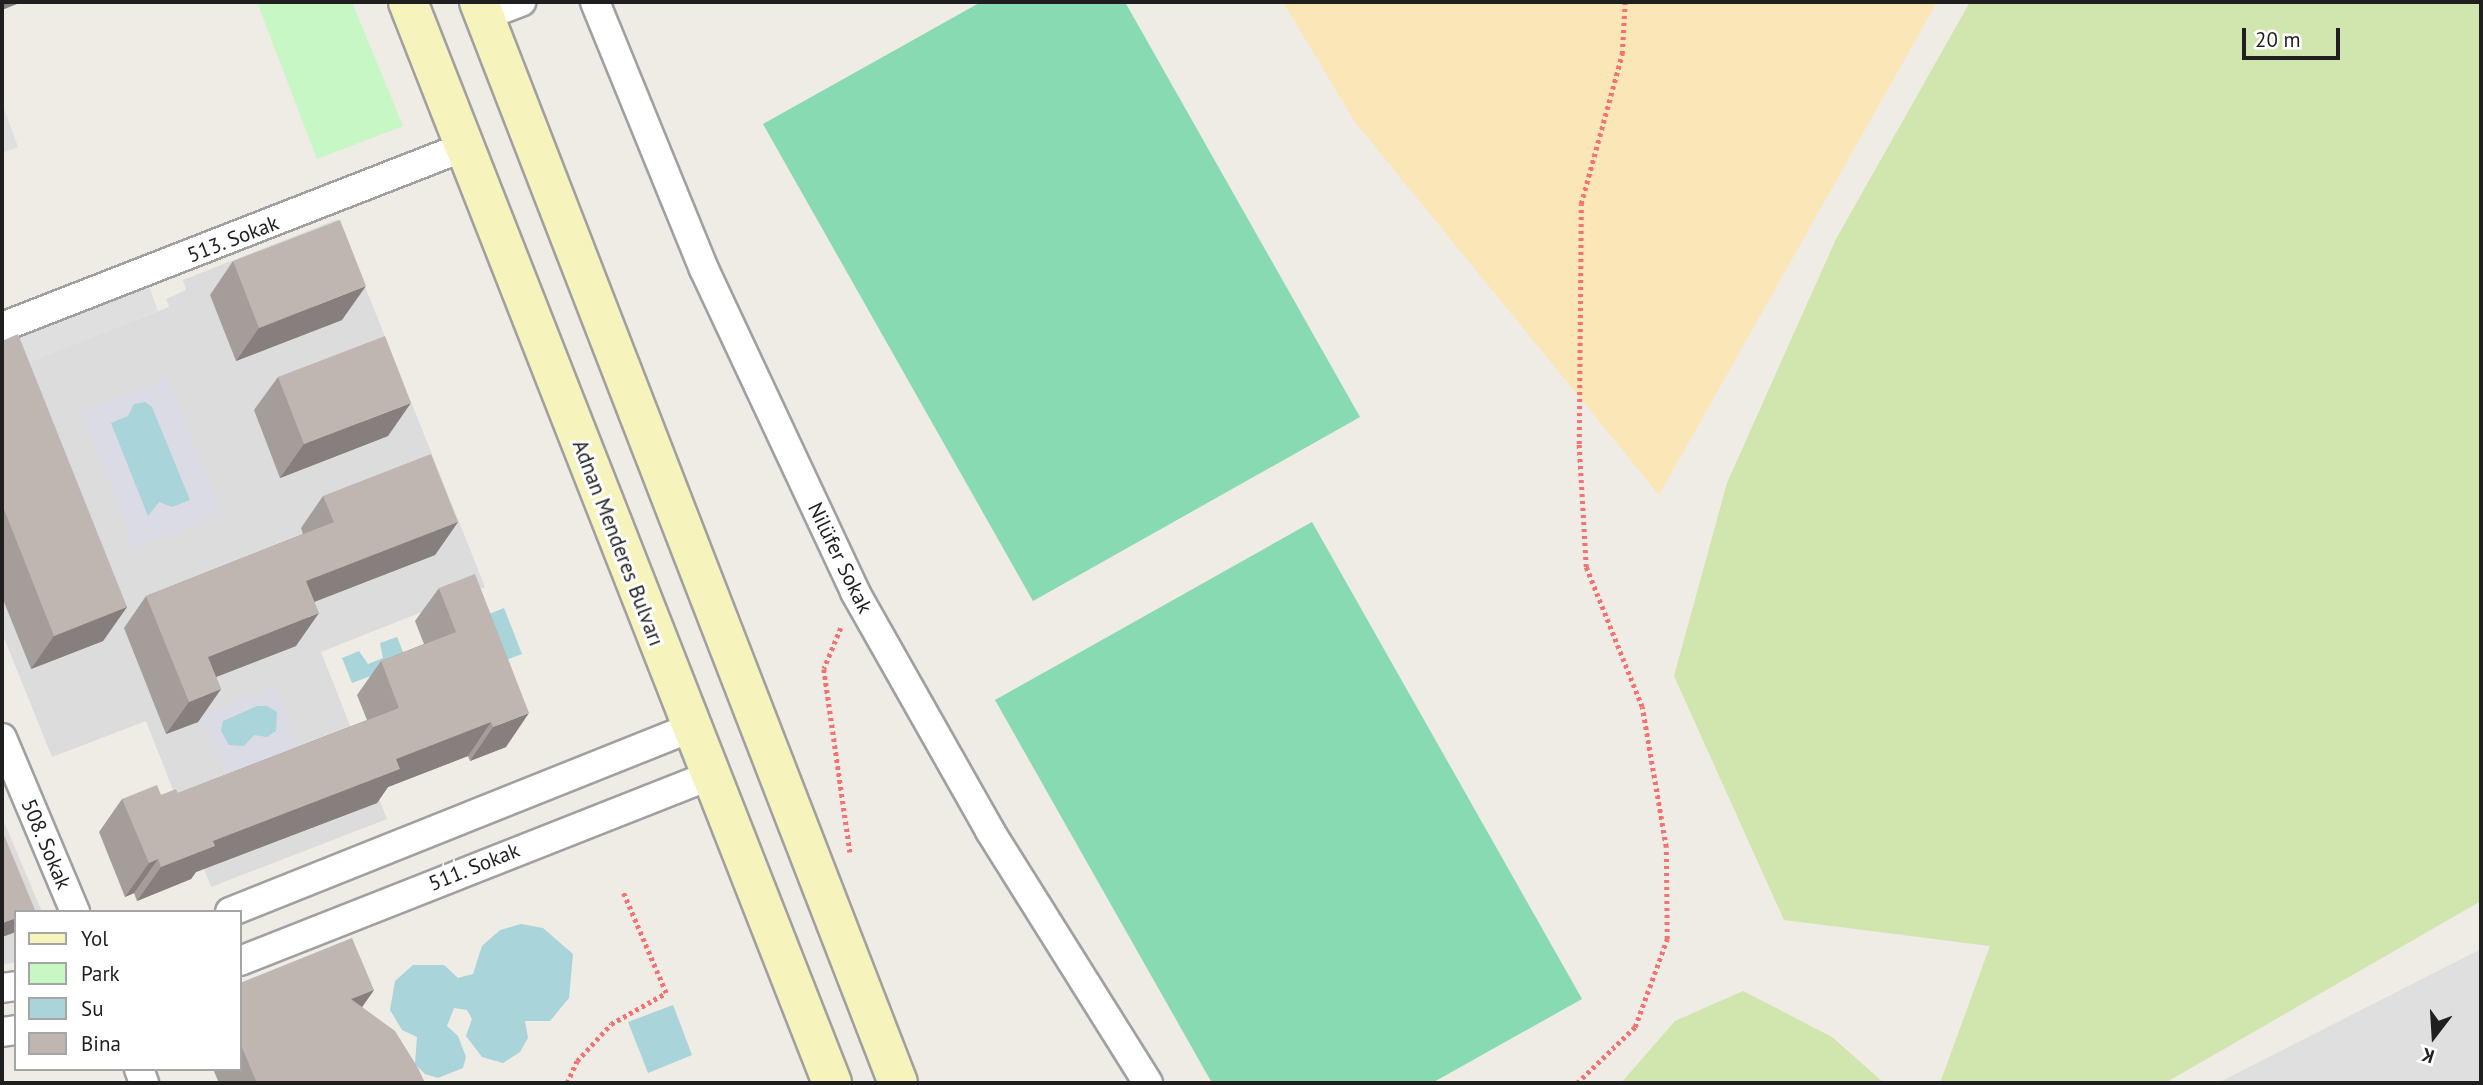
<!DOCTYPE html>
<meta charset="utf-8">
<style>
body{margin:0}
#map{position:relative;width:2483px;height:1085px;overflow:hidden;background:#efebe5;font-family:"PT Sans",sans-serif}
div>[style]{position:absolute}
.residential>*{inset:0;background:#dddcdc}
.grass>*{inset:0;background:#d0e6ae}
.sand>*{inset:0;background:#fbe6b7}
.park>*{inset:0;background:#c6f7c5}
.pitch>*{inset:0;background:#87dab1}
.parking>*{inset:0;background:#dfdfdf}
.plaza>*{inset:0;background:#dadbe5}
.water>*{inset:0;background:#a8d4da}
.path>*{height:4.5px;margin-top:-2.25px;transform-origin:0;background:repeating-linear-gradient(90deg,#f37373 0 3.5px,transparent 0 7px)}
.roads{filter:drop-shadow(2px 0 #a0a0a0) drop-shadow(-2px 0 #a0a0a0) drop-shadow(0 2px #a0a0a0) drop-shadow(0 -2px #a0a0a0)}
.minor>*{height:28px;margin:-14px;padding:0 14px;transform-origin:14px;border-radius:14px;background:#fff}
.secondary>*{height:38px;margin:-19px;padding:0 19px;transform-origin:19px;border-radius:19px;background:#f6f3bc}
.wall>*{inset:0;background:#a49d99}
.shaded-wall>*{inset:0;background:#867f7d}
.building>*{inset:0;background:#bfb6b2}
span{translate:-50% -50%;white-space:nowrap;text-align:center;line-height:1.15;-webkit-text-stroke:6px #fff;paint-order:stroke}
.street-label{font-size:21px;color:#1f1f1f}
.frame{position:absolute;inset:0;border:4px solid #1f1f1f;pointer-events:none}
.legend{position:absolute;left:14px;top:910px;width:228px;height:161px;box-sizing:border-box;background:#fff;border:2px solid #a5a5a5;margin:0;padding:9px 12px;list-style:none;font-size:21px;color:#1f1f1f}
.legend li{display:flex;align-items:center;gap:14px;height:35px}
.legend b{width:35px;border:2px solid #a5a5a5}
.north{position:absolute;left:2399px;top:1001px;width:70px;height:70px;-webkit-text-stroke:5px #fff;paint-order:stroke;rotate:197deg;font-size:19px;font-weight:700;line-height:28px;text-align:center;color:#1f1f1f}
.north::after{content:'';display:block;margin:auto;width:24px;height:32px;background:#1f1f1f;clip-path:polygon(50% 0,100% 100%,50% 72%,0 100%)}
.scale{position:absolute;left:2242px;top:28px;width:98px;height:32px;box-sizing:border-box;border:4px solid #1f1f1f;border-top:0;padding-left:9px;font-size:21px;line-height:24px;white-space:nowrap;color:#1f1f1f;-webkit-text-stroke:5px #fff;paint-order:stroke}
</style>
<div id="map">
<div class="residential">
<i style="clip-path:polygon(338px 219px,485px 587px,321px 652px,387px 819px,211px 887px,146px 721px,52px 757px,2px 633px,2px 355px,8px 370px,169px 307px,166px 299px,186px 290px,183px 280px)"></i>
<i style="clip-path:polygon(2px 817px,42px 912px,16px 912px,16px 962px,2px 965px)"></i>
</div>
<div class="grass">
<i style="clip-path:polygon(1970px 2px,2481px 2px,2481px 901px,2165px 1083px,1940px 1083px,1990px 946px,1784px 920px,1674px 676px,1727px 483px,1836px 239px)"></i>
<i style="clip-path:polygon(1743px 991px,1832px 1037px,1884px 1083px,1621px 1083px,1675px 1021px)"></i>
</div>
<div class="sand">
<i style="clip-path:polygon(1283px 2px,1937px 2px,1659px 495px,1355px 122px)"></i>
</div>
<div class="park">
<i style="clip-path:polygon(257px 2px,352px 2px,403px 126px,317px 159px)"></i>
</div>
<div class="pitch">
<i style="clip-path:polygon(981px 2px,1125px 2px,1360px 417px,1033px 601px,763px 124px)"></i>
<i style="clip-path:polygon(1312px 522px,1582px 999px,1432px 1083px,1212px 1083px,995px 700px)"></i>
</div>
<div class="parking">
<i style="clip-path:polygon(2px 103px,18px 147px,2px 153px)"></i>
<i style="clip-path:polygon(148px 283px,158px 311px,8px 371px,2px 339px)"></i>
<i style="clip-path:polygon(2481px 949px,2481px 1083px,2218px 1083px)"></i>
</div>
<div class="plaza">
<i style="clip-path:polygon(evenodd,168px 378px,222px 514px,135px 548px,81px 412px,168px 378px,152px 407px,189px 499px,159px 502px,152px 511px,112px 423px,152px 407px)"></i>
<i style="clip-path:polygon(evenodd,276px 686px,304px 756px,229px 785px,201px 715px,276px 686px,257px 706px,262px 736px,254px 735px,248px 742px,223px 721px,257px 706px)"></i>
</div>
<div class="water">
<i style="clip-path:polygon(145px 402px,152px 407px,190px 500px,172px 507px,159px 502px,148px 516px,111px 423px,128px 416px,134px 404px)"></i>
<i style="clip-path:polygon(504px 608px,522px 654px,501px 662px,484px 616px)"></i>
<i style="clip-path:polygon(397px 637px,407px 662px,352px 683px,342px 658px,359px 651px,368px 664px,383px 658px,380px 643px)"></i>
<i style="clip-path:polygon(257px 706px,267px 706px,277px 712px,276px 731px,267px 737px,254px 735px,244px 746px,229px 745px,221px 731px,223px 721px)"></i>
<i style="clip-path:polygon(521px 924px,543px 928px,573px 954px,569px 998px,550px 1021px,525px 1021px,528px 1038px,520px 1052px,503px 1063px,482px 1057px,466px 1036px,472px 1019px,467px 1010px,454px 1008px,447px 1026px,458px 1036px,466px 1057px,463px 1068px,438px 1078px,425px 1074px,415px 1064px,417px 1037px,402px 1030px,390px 1010px,395px 981px,413px 965px,444px 965px,458px 978px,473px 974px,482px 946px,500px 930px)"></i>
<i style="clip-path:polygon(673px 1005px,692px 1055px,648px 1073px,628px 1022px)"></i>
</div>
<div class="path">
<i style="left:841px;top:628px;width:44px;rotate:112.5deg"></i>
<i style="left:824px;top:669px;width:185px;rotate:81.9deg"></i>
<i style="left:567px;top:1083px;width:24px;rotate:-66deg"></i>
<i style="left:577px;top:1061px;width:50px;rotate:-47.4deg"></i>
<i style="left:611px;top:1024px;width:63px;rotate:-29.4deg"></i>
<i style="left:666px;top:993px;width:110px;rotate:-113.1deg"></i>
<i style="left:1577px;top:1083px;width:81px;rotate:-44deg"></i>
<i style="left:1635px;top:1027px;width:94px;rotate:-70deg"></i>
<i style="left:1667px;top:939px;width:92px;rotate:-90.6deg"></i>
<i style="left:1666px;top:847px;width:142px;rotate:-99.7deg"></i>
<i style="left:1642px;top:707px;width:151px;rotate:-111.8deg"></i>
<i style="left:1586px;top:567px;width:123px;rotate:-93.3deg"></i>
<i style="left:1579px;top:444px;width:240px;rotate:-89.5deg"></i>
<i style="left:1581px;top:204px;width:156px;rotate:-74.7deg"></i>
<i style="left:1622px;top:54px;width:52px;rotate:-86.7deg"></i>
</div>
<div class="roads">
<div class="minor">
<i style="left:595px;top:2px;width:288px;rotate:67.8deg"></i>
<i style="left:704px;top:269px;width:357px;rotate:64.9deg"></i>
<i style="left:855px;top:592px;width:274px;rotate:60.5deg"></i>
<i style="left:990px;top:831px;width:297px;rotate:57.9deg"></i>
<i style="left:484px;top:16px;width:40px;rotate:-21deg"></i>
<i style="left:2px;top:327px;width:496px;rotate:-21.3deg"></i>
<i style="left:2px;top:738px;width:189px;rotate:67.2deg"></i>
<i style="left:230px;top:912px;width:495px;rotate:-21.8deg"></i>
<i style="left:240px;top:961px;width:504px;rotate:-21.53deg"></i>
<i style="left:2px;top:988px;width:14px;rotate:-8deg"></i>
<i style="left:2px;top:1032px;width:14px;rotate:-8deg"></i>
<i style="left:139px;top:1069px;width:15px;rotate:70deg"></i>
</div>
<div class="secondary">
<i style="left:408px;top:2px;width:1161px;rotate:68.58deg"></i>
<i style="left:479px;top:2px;width:1159px;rotate:68.81deg"></i>
</div>
</div>
<div class="wall">
<i style="clip-path:polygon(233px 261px,342px 320px,236px 361px,210px 295px)"></i>
<i style="clip-path:polygon(2px 341px,127px 607px,103px 641px,31px 669px,2px 597px)"></i>
<i style="clip-path:polygon(278px 377px,388px 436px,280px 478px,254px 410px)"></i>
<i style="clip-path:polygon(323px 496px,458px 522px,435px 555px,314px 602px,296px 646px,216px 677px,221px 689px,198px 722px,166px 734px,124px 628px,146px 596px,303px 534px,301px 528px)"></i>
<i style="clip-path:polygon(439px 588px,506px 747px,470px 761px,468px 756px,388px 787px,377px 803px,196px 872px,191px 879px,137px 901px,134px 893px,125px 897px,99px 832px,122px 799px,178px 793px,367px 720px,357px 695px,381px 661px,424px 644px,415px 621px)"></i>
<i style="clip-path:polygon(240px 983px,374px 990px,362px 1007px,425px 1083px,219px 1083px,213px 1069px,240px 1069px)"></i>
</div>
<div class="shaded-wall">
<i style="clip-path:polygon(2px 2px,22px 2px,2px 10px)"></i>
<i style="clip-path:polygon(366px 286px,342px 320px,236px 361px,259px 328px)"></i>
<i style="clip-path:polygon(411px 403px,388px 436px,280px 478px,304px 444px)"></i>
<i style="clip-path:polygon(458px 522px,435px 555px,283px 614px,306px 581px)"></i>
<i style="clip-path:polygon(127px 607px,103px 641px,31px 669px,54px 636px)"></i>
<i style="clip-path:polygon(319px 613px,296px 646px,185px 689px,208px 657px)"></i>
<i style="clip-path:polygon(221px 689px,198px 722px,166px 734px,189px 702px)"></i>
<i style="clip-path:polygon(529px 713px,506px 747px,470px 761px,493px 727px)"></i>
<i style="clip-path:polygon(491px 722px,468px 756px,388px 787px,377px 803px,196px 872px,191px 879px,137px 901px,161px 867px,213px 841px,396px 759px)"></i>
<i style="clip-path:polygon(158px 859px,134px 893px,125px 897px,149px 863px)"></i>
<i style="clip-path:polygon(16px 918px,16px 932px,2px 937px,2px 923px)"></i>
<i style="clip-path:polygon(374px 990px,350px 1024px,351px 999px)"></i>
</div>
<div class="building">
<i style="clip-path:polygon(340px 220px,366px 286px,259px 328px,233px 261px)"></i>
<i style="clip-path:polygon(18px 334px,127px 607px,54px 636px,2px 504px,2px 341px)"></i>
<i style="clip-path:polygon(385px 336px,411px 403px,304px 444px,278px 377px)"></i>
<i style="clip-path:polygon(431px 454px,458px 522px,306px 581px,319px 613px,208px 657px,221px 689px,189px 702px,146px 596px,334px 522px,323px 496px)"></i>
<i style="clip-path:polygon(475px 574px,529px 713px,493px 727px,491px 722px,396px 759px,400px 769px,213px 841px,215px 846px,161px 867px,158px 859px,149px 863px,122px 799px,157px 785px,161px 795px,176px 789px,178px 793px,399px 708px,381px 661px,456px 632px,439px 588px)"></i>
<i style="clip-path:polygon(2px 830px,35px 910px,31px 912px,16px 912px,16px 918px,2px 923px)"></i>
<i style="clip-path:polygon(352px 938px,374px 990px,351px 999px,395px 1031px,418px 1068px,425px 1083px,257px 1083px,240px 1043px,240px 983px)"></i>
</div>
<div class="street-label">
<span style="left:233px;top:239px;rotate:-21deg">513. Sokak</span>
<span style="left:618px;top:543px;rotate:69deg">Adnan Menderes Bulvarı</span>
<span style="left:840px;top:558px;rotate:64deg">Nilüfer Sokak</span>
<span style="left:46px;top:844px;rotate:67deg">508. Sokak</span>
<span style="left:474px;top:867px;rotate:-22deg">511. Sokak</span>
</div>
<div class="frame"></div>
<ul class="legend">
<li><b style="height:9px;background:#f6f3bc"></b>Yol</li>
<li><b style="height:19px;background:#c6f7c5"></b>Park</li>
<li><b style="height:19px;background:#a8d4da"></b>Su</li>
<li><b style="height:19px;background:#bfb6b2"></b>Bina</li>
</ul>
<div class="north">K</div>
<div class="scale">20 m</div>
</div>
